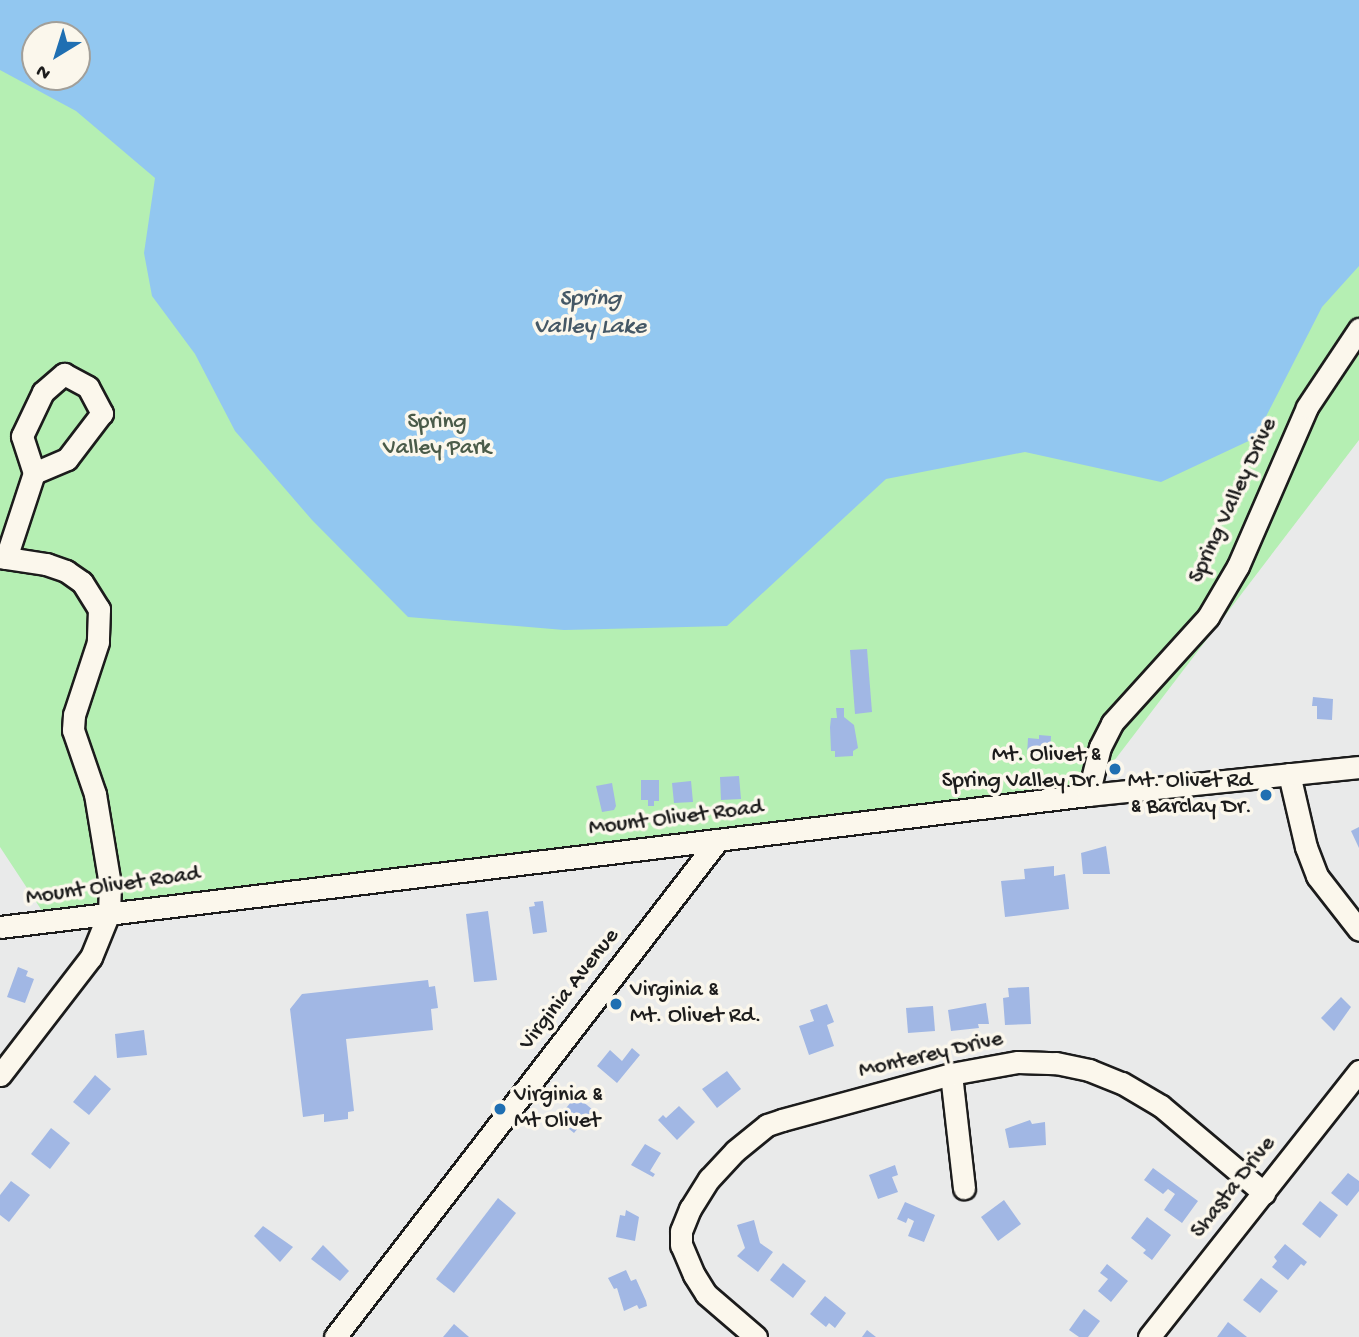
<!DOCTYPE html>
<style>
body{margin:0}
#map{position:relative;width:1359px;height:1337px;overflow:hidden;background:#e9eaea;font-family:"Gochi Hand",sans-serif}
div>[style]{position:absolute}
.green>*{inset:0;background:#b5efb3}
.water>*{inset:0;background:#92c7f0}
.building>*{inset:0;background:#a1b7e4}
.roads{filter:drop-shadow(2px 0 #1c1c1c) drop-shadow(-2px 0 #1c1c1c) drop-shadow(0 2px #1c1c1c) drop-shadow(0 -2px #1c1c1c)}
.minor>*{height:21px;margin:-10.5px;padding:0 10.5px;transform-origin:10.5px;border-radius:10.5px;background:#fbf7ec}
.dots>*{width:19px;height:19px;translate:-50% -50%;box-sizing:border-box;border:4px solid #fbf7ec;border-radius:50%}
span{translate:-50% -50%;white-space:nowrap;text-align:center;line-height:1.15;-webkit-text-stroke:7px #fbf7ec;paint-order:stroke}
.park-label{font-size:23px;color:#4a5b49}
.street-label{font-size:23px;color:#1c1c1c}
.poi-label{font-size:23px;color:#1c1c1c}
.right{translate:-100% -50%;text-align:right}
.left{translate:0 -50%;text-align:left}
.water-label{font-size:24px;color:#455866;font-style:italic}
.north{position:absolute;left:21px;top:21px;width:70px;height:70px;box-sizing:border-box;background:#fbf7ec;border:2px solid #a29f99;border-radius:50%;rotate:218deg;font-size:19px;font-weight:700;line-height:28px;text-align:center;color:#1c1c1c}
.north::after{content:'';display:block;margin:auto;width:24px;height:32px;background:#1f6fb2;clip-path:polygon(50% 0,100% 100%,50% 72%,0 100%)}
</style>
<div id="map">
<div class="green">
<i style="clip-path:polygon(evenodd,0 0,1359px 0,1359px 440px,1088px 795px,50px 923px,0 847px,0 0,35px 35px,77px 35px,77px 77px,35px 77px,35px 35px)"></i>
</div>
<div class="water">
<i style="clip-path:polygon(evenodd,0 0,1359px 0,1359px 266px,1322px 307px,1255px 438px,1161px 482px,1025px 452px,886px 479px,727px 626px,564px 630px,408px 617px,312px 520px,235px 431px,195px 354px,152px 296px,144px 253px,155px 178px,76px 111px,0 70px,0 0,35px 35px,77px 35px,77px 77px,35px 77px,35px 35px)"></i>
</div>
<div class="building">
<i style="clip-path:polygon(867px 649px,872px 712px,855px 714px,850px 650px)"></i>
<i style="clip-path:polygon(1313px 697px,1333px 699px,1332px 720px,1317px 719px,1317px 706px,1312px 706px)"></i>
<i style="clip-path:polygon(836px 708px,844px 708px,844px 717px,854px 725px,858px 748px,853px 751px,853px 756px,835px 757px,835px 751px,831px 751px,830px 727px,831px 718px,837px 718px)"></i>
<i style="clip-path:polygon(1039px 735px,1051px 736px,1050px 757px,1027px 755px,1028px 738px,1039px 739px)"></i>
<i style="clip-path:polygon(739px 776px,741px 799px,721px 800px,720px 777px)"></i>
<i style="clip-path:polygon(641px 780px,659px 780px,659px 801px,654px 801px,654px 806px,648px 806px,648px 800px,641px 800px)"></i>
<i style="clip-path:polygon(691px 781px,693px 802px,674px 803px,672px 783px)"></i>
<i style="clip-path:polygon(612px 783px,616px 806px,614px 810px,602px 812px,596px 786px)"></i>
<i style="clip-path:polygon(1359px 827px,1359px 848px,1351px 831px)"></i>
<i style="clip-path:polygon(1106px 846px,1110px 874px,1083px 874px,1081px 853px)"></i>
<i style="clip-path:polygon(1054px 866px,1054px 876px,1065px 874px,1069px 909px,1005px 917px,1001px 881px,1025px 879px,1024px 869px)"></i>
<i style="clip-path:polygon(543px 901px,547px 932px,533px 934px,529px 907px,535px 906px,534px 902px)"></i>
<i style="clip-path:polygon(488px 911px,497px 980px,474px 982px,466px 914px)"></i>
<i style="clip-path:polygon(18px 967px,28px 971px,26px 976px,34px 979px,25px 1003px,7px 997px)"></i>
<i style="clip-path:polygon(428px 980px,429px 987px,435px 986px,438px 1008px,431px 1009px,433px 1030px,346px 1039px,354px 1111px,348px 1112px,348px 1119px,324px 1122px,324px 1114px,303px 1117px,290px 1009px,302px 994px)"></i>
<i style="clip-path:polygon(1029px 987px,1031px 1024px,1005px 1025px,1003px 998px,1009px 997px,1008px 988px)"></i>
<i style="clip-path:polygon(1341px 997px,1351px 1007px,1334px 1031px,1321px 1018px)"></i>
<i style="clip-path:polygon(986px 1003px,989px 1024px,978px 1024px,979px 1028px,951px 1031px,948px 1010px)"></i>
<i style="clip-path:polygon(827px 1004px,834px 1022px,827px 1025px,834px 1046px,809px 1055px,799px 1026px,814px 1021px,810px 1010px)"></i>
<i style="clip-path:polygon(933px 1006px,935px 1031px,908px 1033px,906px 1008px)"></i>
<i style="clip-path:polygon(144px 1030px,147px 1055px,117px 1058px,115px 1034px)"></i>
<i style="clip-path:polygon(632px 1048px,640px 1055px,617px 1083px,597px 1066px,610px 1050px,622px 1061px)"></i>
<i style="clip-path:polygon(727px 1071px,741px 1089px,717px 1108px,702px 1089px)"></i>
<i style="clip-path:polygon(95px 1075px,111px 1089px,89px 1115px,73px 1102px)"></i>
<i style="clip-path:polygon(576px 1096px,593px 1110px,574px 1133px,557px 1119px)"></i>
<i style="clip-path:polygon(679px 1106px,695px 1122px,677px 1140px,658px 1120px,663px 1115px,666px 1118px)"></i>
<i style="clip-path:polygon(1030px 1120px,1032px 1124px,1045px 1122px,1046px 1145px,1009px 1148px,1005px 1129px)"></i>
<i style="clip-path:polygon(51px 1128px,70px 1143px,50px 1169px,31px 1154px)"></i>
<i style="clip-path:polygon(645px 1144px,661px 1153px,650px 1171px,655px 1174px,653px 1177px,631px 1165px)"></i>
<i style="clip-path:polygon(895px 1165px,898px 1175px,892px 1177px,898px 1192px,878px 1199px,869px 1175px)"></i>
<i style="clip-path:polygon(1153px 1168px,1198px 1201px,1182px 1223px,1164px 1210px,1175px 1194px,1168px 1189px,1163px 1194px,1144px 1180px)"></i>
<i style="clip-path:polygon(1348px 1173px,1359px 1181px,1359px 1191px,1347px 1206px,1331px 1193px)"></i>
<i style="clip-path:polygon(11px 1181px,30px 1195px,9px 1222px,0 1215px,0 1195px)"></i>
<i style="clip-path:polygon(498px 1198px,516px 1213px,454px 1293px,436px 1279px)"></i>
<i style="clip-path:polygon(1004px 1200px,1021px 1224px,998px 1241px,981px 1217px)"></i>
<i style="clip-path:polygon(1320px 1201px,1338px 1215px,1320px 1238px,1302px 1224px)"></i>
<i style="clip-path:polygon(905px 1202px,935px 1215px,924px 1242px,908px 1236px,914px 1221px,908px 1218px,906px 1223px,897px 1219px)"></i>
<i style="clip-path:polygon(626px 1210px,639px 1217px,635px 1241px,616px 1237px,620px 1215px,625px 1216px)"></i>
<i style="clip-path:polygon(1147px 1217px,1171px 1235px,1152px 1260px,1143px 1253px,1146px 1250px,1131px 1238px)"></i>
<i style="clip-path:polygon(754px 1220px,760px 1243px,773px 1252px,758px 1272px,737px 1256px,745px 1248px,737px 1225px)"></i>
<i style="clip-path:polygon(263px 1226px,293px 1247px,280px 1262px,254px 1236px)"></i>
<i style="clip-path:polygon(1285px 1244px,1307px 1262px,1304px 1266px,1301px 1264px,1288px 1280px,1272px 1267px,1277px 1261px,1274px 1257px)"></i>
<i style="clip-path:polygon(323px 1245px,349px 1271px,340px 1281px,311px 1259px)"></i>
<i style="clip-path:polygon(783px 1263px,806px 1281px,793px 1298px,770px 1280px)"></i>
<i style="clip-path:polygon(1107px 1264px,1128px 1281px,1111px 1302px,1098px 1291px,1108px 1279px,1100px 1273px)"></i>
<i style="clip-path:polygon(626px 1270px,631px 1281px,636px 1279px,646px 1301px,647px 1306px,639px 1309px,637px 1305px,624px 1311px,617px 1288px,614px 1289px,608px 1278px)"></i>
<i style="clip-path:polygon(1261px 1278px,1278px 1291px,1260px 1313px,1243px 1300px)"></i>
<i style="clip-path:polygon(825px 1296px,846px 1313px,835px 1328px,829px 1323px,826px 1327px,810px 1314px)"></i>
<i style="clip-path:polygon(1084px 1309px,1100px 1321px,1088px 1337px,1079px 1337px,1069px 1330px)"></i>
<i style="clip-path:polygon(1228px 1322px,1247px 1337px,1217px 1337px)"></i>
<i style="clip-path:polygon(454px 1324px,469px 1337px,443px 1337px)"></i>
<i style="clip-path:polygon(867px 1330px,876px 1337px,862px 1337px)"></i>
</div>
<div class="roads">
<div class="minor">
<i style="left:0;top:557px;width:47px;rotate:8.7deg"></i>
<i style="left:46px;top:564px;width:21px;rotate:19deg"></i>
<i style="left:66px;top:571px;width:19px;rotate:35deg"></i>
<i style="left:82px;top:582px;width:32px;rotate:58deg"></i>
<i style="left:99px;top:609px;width:33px;rotate:92deg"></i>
<i style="left:98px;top:642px;width:77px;rotate:108.2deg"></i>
<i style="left:74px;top:715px;width:15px;rotate:94deg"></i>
<i style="left:73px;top:730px;width:68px;rotate:71deg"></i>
<i style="left:95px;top:794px;width:92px;rotate:80.6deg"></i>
<i style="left:110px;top:885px;width:28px;rotate:92deg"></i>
<i style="left:109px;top:913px;width:48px;rotate:112.2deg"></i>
<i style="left:91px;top:957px;width:149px;rotate:127.6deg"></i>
<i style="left:6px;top:558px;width:89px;rotate:-71.8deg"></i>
<i style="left:34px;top:473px;width:39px;rotate:-108deg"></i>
<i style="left:22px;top:436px;width:49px;rotate:-64.5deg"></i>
<i style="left:43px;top:392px;width:28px;rotate:-41deg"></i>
<i style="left:64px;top:374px;width:27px;rotate:28deg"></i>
<i style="left:88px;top:387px;width:30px;rotate:62deg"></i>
<i style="left:102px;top:413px;width:58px;rotate:127.3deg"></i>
<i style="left:67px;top:459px;width:36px;rotate:157deg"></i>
<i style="left:1289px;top:774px;width:75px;rotate:76.9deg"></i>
<i style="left:1306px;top:847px;width:31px;rotate:69deg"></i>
<i style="left:1317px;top:876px;width:68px;rotate:52.1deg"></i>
<i style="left:1088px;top:795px;width:49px;rotate:-76deg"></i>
<i style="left:1100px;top:747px;width:27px;rotate:-63deg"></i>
<i style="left:1112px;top:723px;width:143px;rotate:-47.8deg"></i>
<i style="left:1208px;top:617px;width:59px;rotate:-59.5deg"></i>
<i style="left:1238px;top:566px;width:173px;rotate:-66.5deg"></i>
<i style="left:1307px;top:407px;width:94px;rotate:-56.3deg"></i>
<i style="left:0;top:927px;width:1096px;rotate:-6.92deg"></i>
<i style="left:1088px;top:795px;width:272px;rotate:-5.9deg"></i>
<i style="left:951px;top:1074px;width:115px;rotate:83.5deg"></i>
<i style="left:335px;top:1337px;width:627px;rotate:-52.38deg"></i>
<i style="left:756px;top:1337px;width:66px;rotate:-139.3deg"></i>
<i style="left:706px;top:1294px;width:22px;rotate:-122deg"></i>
<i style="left:694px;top:1275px;width:33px;rotate:-113deg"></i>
<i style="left:681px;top:1245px;width:14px;rotate:-90deg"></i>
<i style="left:681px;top:1231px;width:24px;rotate:-68deg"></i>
<i style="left:690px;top:1209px;width:36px;rotate:-58deg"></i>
<i style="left:709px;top:1179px;width:38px;rotate:-47deg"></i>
<i style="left:735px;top:1151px;width:41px;rotate:-39.1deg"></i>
<i style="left:767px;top:1125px;width:16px;rotate:-18deg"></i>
<i style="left:782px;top:1120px;width:175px;rotate:-15.2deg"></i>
<i style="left:951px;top:1074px;width:68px;rotate:-10.2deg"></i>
<i style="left:1018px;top:1062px;width:38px;rotate:2deg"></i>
<i style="left:1056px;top:1063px;width:34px;rotate:12deg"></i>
<i style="left:1089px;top:1070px;width:35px;rotate:22deg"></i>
<i style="left:1122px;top:1083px;width:45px;rotate:30.5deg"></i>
<i style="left:1161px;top:1106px;width:135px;rotate:40.2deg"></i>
<i style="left:1149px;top:1337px;width:339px;rotate:-51.7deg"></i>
</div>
</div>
<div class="dots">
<i style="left:1115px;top:769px;background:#1f6fb2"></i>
<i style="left:1266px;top:795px;background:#1f6fb2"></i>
<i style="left:616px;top:1004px;background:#1f6fb2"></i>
<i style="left:500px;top:1109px;background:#1f6fb2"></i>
</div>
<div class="park-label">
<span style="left:437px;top:436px">Spring<br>Valley Park</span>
</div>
<div class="street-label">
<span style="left:1234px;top:501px;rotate:-65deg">Spring Valley Drive</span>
<span style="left:676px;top:819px;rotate:-7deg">Mount Olivet Road</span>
<span style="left:113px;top:887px;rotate:-8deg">Mount Olivet Road</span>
<span style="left:570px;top:990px;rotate:-52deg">Virginia Avenue</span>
<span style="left:931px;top:1056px;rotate:-13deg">Monterey Drive</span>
<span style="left:1234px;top:1188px;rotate:-52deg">Shasta Drive</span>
</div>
<div class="poi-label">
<span class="right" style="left:1101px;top:769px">Mt. Olivet &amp;<br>Spring Valley Dr.</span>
<span class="right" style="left:1252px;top:795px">Mt. Olivet Rd<br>&amp; Barclay Dr.</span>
<span class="left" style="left:630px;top:1004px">Virginia &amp;<br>Mt. Olivet Rd.</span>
<span class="left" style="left:514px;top:1109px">Virginia &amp;<br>Mt Olivet</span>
</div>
<div class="water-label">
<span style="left:590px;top:314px">Spring<br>Valley Lake</span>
</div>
<div class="north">N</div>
</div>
